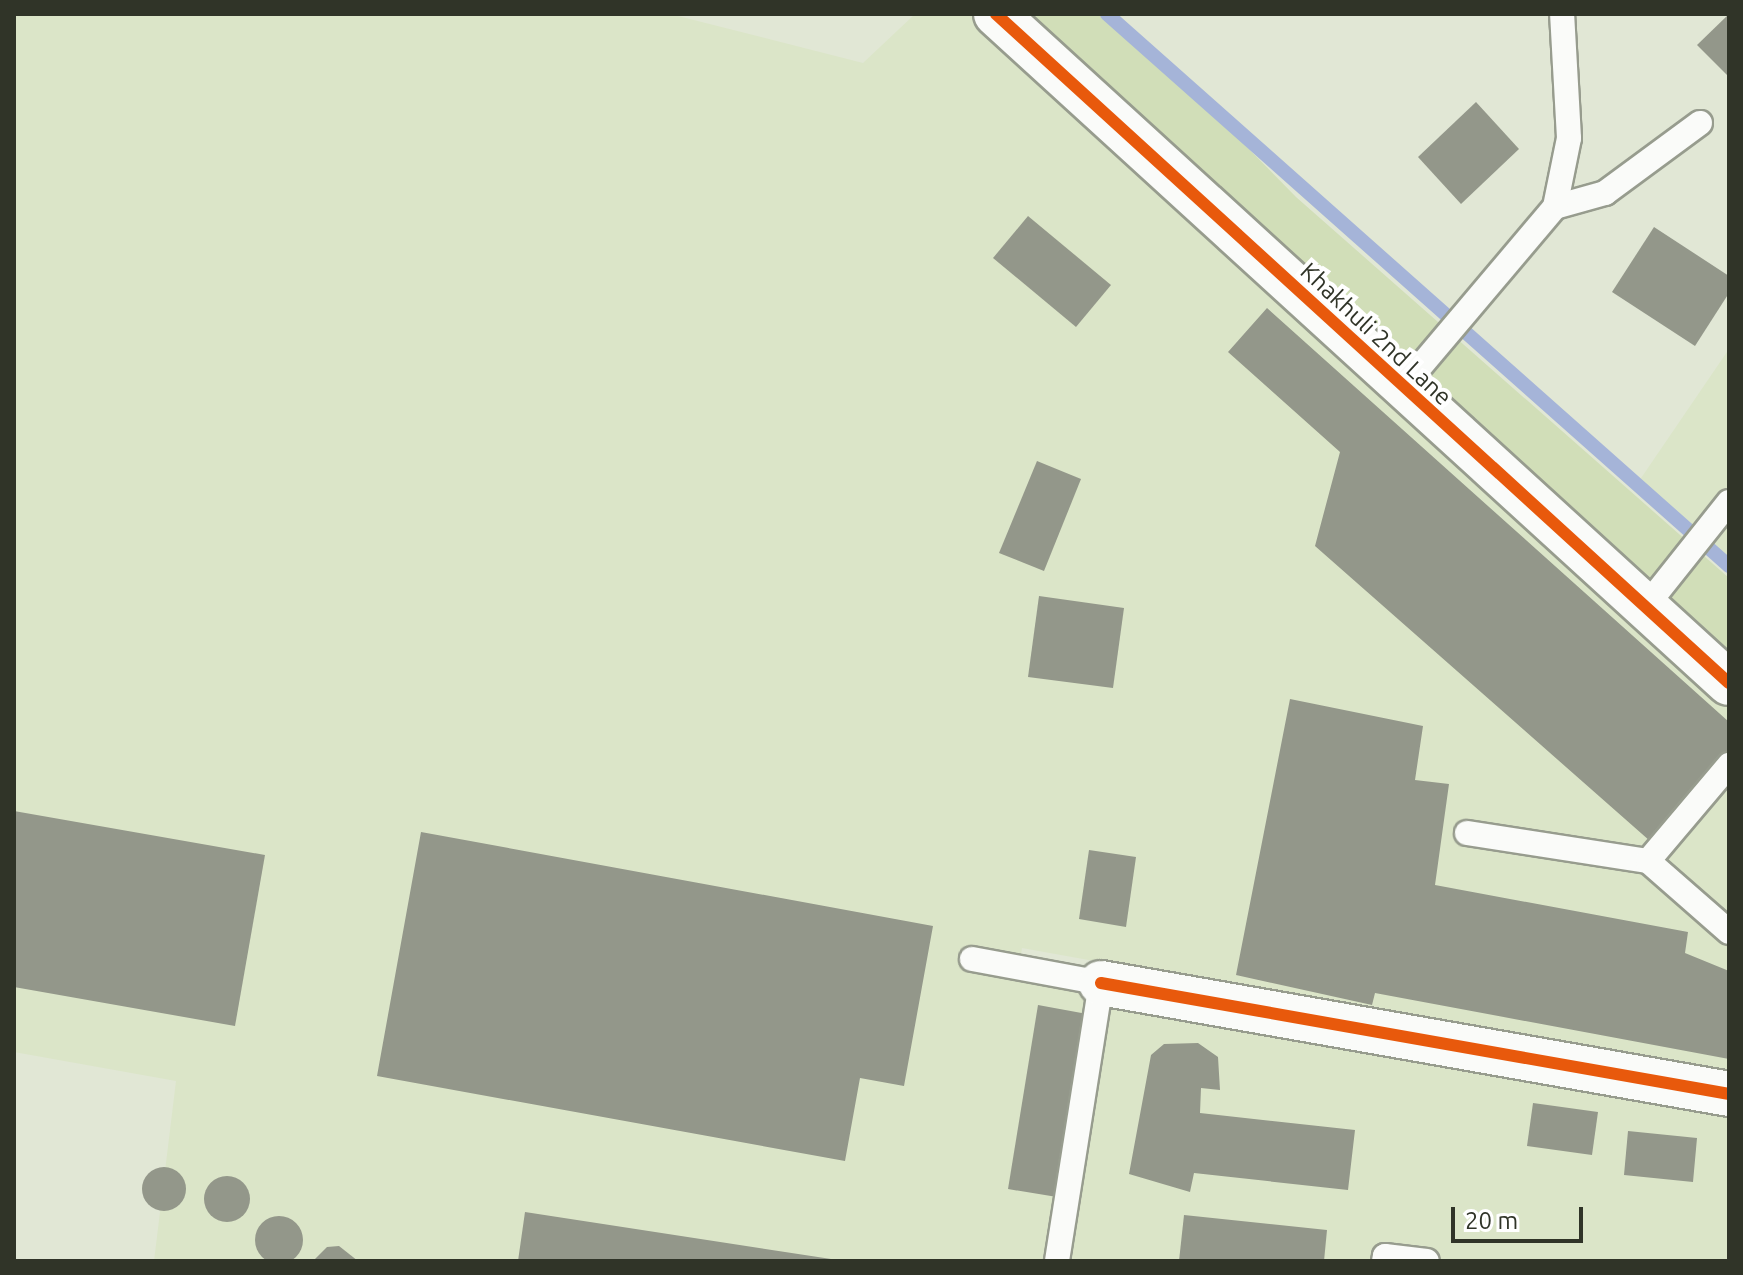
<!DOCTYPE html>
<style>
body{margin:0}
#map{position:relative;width:1743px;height:1275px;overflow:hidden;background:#e1e7d5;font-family:Ubuntu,sans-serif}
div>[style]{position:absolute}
.built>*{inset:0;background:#dbe5c8}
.green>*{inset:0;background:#d1deb8}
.stream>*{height:14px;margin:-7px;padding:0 7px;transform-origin:7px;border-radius:7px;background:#a5b4d8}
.building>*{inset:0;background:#93978a}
.round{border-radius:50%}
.roads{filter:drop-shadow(2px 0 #979c8e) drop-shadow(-2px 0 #979c8e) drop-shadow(0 2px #979c8e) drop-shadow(0 -2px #979c8e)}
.service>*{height:24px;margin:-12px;padding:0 12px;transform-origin:12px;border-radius:12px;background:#fafbf9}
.minor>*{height:44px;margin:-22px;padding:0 22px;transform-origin:22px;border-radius:22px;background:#fafbf9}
.cycleway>*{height:12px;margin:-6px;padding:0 6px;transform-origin:6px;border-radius:6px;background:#e8590c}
span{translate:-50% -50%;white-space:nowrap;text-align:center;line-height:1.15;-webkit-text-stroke:8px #fff;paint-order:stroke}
.street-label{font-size:24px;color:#303428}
.frame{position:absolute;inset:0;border:16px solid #303428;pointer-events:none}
.scale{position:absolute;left:1451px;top:1207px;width:132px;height:36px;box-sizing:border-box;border:4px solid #303428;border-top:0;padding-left:10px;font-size:24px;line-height:28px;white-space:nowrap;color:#303428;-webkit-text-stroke:6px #fff;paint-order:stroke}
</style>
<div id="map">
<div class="built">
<i style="clip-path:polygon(14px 14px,670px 14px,863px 63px,915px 14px,996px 14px,1143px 150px,1139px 176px,1729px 693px,1729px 1075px,1022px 948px,1019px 967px,1729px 1112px,1729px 1261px,154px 1261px,176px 1081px,14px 1052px)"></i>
<i style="clip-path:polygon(1729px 349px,1729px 566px,1637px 484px)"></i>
</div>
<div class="green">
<i style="clip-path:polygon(1018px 14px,1116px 14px,1296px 197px,1729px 578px,1729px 673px)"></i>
</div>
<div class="stream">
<i style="left:1107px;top:14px;width:832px;rotate:41.59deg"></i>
</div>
<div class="building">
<i style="clip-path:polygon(1729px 14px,1729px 77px,1697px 45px)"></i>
<i style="clip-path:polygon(1476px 102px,1519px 149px,1461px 204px,1418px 157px)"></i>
<i style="clip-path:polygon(1028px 216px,1111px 285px,1076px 327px,993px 258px)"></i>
<i style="clip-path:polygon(1654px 227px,1729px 276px,1729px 293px,1695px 346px,1612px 292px)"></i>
<i style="clip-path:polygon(1267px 308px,1729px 722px,1729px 755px,1650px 841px,1315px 546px,1340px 452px,1228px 352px)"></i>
<i style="clip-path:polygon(1037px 461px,1081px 479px,1044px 571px,999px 553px)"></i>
<i style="clip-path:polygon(1039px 596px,1124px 608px,1113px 688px,1028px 677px)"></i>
<i style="clip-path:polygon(1290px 699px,1423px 726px,1415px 780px,1449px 784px,1435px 885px,1688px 932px,1685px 953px,1729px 971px,1729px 1059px,1375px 993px,1372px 1005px,1236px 975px)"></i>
<i style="clip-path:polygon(14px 811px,265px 855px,235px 1026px,14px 987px)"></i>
<i style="clip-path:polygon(421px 832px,933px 926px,904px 1086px,860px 1078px,845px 1161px,377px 1076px)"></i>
<i style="clip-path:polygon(1089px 850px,1136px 857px,1126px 927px,1079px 919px)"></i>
<i style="clip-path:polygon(1038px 1005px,1087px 1014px,1057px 1197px,1008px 1189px)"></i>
<i style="clip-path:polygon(1198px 1043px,1218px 1057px,1220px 1090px,1201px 1088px,1200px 1113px,1355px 1130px,1348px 1190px,1194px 1173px,1190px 1192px,1129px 1174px,1151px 1055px,1164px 1044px)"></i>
<i style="clip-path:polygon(1533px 1103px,1598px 1112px,1592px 1155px,1527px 1146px)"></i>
<i style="clip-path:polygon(1628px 1131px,1697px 1138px,1693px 1182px,1624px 1175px)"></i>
<i class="round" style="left:142px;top:1167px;width:44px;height:44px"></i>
<i class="round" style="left:204px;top:1176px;width:46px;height:46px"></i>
<i style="clip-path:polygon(525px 1212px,831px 1259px,831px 1261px,518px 1261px)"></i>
<i style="clip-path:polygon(1184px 1215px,1327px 1230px,1324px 1261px,1179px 1261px)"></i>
<i class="round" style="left:255px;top:1216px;width:48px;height:48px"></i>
<i style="clip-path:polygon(339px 1246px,358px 1261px,313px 1261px,327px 1247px)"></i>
</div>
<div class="roads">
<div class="service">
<i style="left:1555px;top:207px;width:52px;rotate:-15.6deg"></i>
<i style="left:1605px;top:193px;width:118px;rotate:-36.4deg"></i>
<i style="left:1402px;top:388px;width:237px;rotate:-49.8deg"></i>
<i style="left:1555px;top:207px;width:70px;rotate:-78.5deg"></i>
<i style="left:1569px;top:138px;width:124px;rotate:-93.2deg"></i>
<i style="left:1643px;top:610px;width:138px;rotate:-51.5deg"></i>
<i style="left:1467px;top:833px;width:183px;rotate:8.8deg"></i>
<i style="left:1648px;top:861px;width:126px;rotate:-49.8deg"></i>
<i style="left:1648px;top:861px;width:108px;rotate:41.2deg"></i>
<i style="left:972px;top:959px;width:131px;rotate:10.5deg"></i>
<i style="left:1101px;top:983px;width:281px;rotate:99deg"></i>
<i style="left:1384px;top:1261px;width:5px;rotate:-79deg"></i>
<i style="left:1385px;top:1256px;width:42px;rotate:6.8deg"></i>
</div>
<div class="minor">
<i style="left:996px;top:14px;width:992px;rotate:42.39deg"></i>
<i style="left:1101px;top:983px;width:638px;rotate:10.02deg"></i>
</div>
</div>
<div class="cycleway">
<i style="left:996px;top:14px;width:992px;rotate:42.39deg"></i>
<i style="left:1101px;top:983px;width:638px;rotate:10.02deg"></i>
</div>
<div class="street-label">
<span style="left:1376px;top:334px;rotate:43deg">Khakhuli 2nd Lane</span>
</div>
<div class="frame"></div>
<div class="scale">20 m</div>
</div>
